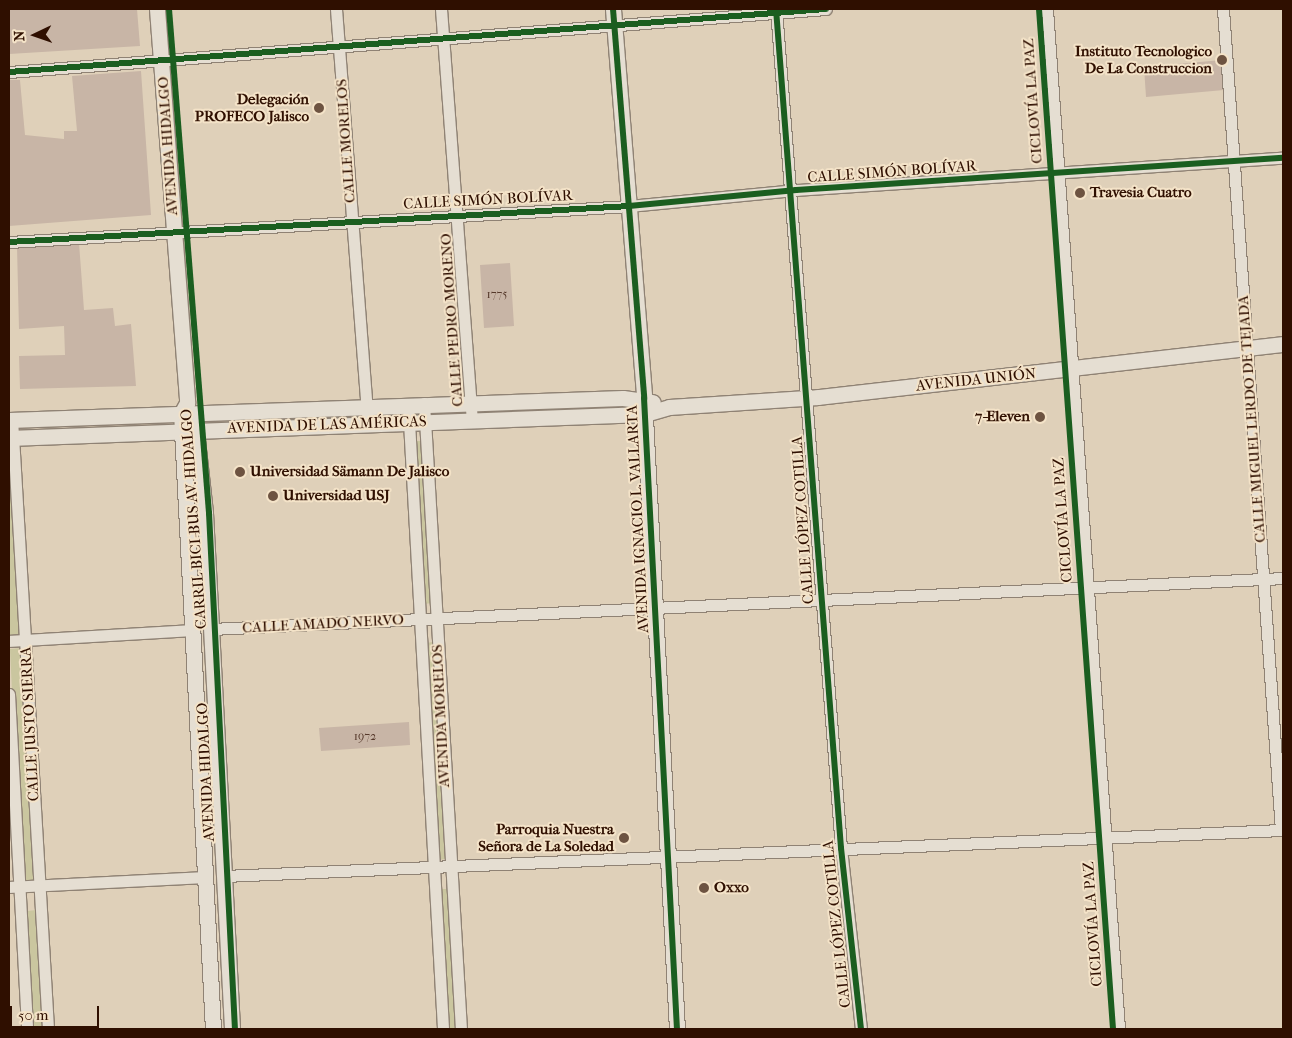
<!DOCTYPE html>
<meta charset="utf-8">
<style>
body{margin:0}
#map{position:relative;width:1292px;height:1038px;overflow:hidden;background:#dfd0b9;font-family:"IM FELL French Canon",serif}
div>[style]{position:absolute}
.green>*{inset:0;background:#cac69f}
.building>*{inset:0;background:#c8b5a6}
.roads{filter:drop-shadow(1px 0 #8f8274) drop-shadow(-1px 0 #8f8274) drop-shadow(0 1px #8f8274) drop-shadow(0 -1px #8f8274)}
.street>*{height:11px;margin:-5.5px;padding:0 5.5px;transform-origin:5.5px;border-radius:5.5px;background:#e5ded2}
.secondary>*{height:15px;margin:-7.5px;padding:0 7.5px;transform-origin:7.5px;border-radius:7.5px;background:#e5ded2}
.cycleway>*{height:6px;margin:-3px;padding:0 3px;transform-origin:3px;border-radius:3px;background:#1b5e20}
.dots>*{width:14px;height:14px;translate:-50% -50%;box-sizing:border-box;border:2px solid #f4e3c8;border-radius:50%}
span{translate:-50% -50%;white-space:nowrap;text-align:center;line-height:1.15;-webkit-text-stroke:4px #f4e3c8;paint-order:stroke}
.number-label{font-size:12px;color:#55382a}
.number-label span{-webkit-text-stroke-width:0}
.poi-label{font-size:15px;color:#2f0f00;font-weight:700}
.right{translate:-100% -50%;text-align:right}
.left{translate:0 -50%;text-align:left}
.street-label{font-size:15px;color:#2f0f00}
.frame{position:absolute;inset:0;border:10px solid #2f0f00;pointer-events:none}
.north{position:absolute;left:10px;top:10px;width:50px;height:50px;-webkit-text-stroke:4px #f4e3c8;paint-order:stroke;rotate:267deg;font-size:14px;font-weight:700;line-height:20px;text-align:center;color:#2f0f00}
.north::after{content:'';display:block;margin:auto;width:18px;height:22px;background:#2f0f00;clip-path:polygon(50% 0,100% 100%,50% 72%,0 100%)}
.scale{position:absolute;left:10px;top:1006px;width:89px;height:22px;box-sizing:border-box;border:2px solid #2f0f00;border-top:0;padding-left:6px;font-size:15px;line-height:18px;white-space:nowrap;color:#2f0f00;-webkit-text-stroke:4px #f4e3c8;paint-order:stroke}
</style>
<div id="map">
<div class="green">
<i style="clip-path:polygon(415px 441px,423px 441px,432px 603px,424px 604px)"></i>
<i style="clip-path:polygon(9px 450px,23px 635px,10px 636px,9px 603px)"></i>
<i style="clip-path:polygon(433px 642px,445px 859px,439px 860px,426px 643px)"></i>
<i style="clip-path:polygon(22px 648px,36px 881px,21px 881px,10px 649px)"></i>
<i style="clip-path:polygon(441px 889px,449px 889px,457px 1029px,448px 1029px)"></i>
<i style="clip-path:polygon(37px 910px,42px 1029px,32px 1029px,27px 911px)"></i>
</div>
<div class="building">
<i style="clip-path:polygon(9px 9px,137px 9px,140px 46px,9px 54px)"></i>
<i style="clip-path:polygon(1222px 60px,1224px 90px,1146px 97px,1144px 67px)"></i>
<i style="clip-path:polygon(141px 71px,151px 215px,9px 226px,9px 80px,20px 80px,25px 135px,64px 139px,64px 131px,77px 131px,72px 76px)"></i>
<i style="clip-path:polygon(79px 243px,84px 310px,113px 308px,115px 326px,131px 324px,136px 386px,20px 389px,19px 356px,65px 355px,64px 326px,19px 329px,17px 247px)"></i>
<i style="clip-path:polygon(510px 263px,514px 326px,484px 328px,480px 265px)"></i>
<i style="clip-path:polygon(409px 722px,410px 745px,321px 751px,319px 728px)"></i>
</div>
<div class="roads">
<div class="street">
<i style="left:336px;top:9px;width:416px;rotate:85.6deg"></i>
<i style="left:441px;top:9px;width:412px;rotate:85.7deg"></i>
<i style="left:776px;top:9px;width:842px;rotate:85.57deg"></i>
<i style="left:841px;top:848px;width:182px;rotate:83.7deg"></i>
<i style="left:1047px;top:9px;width:1023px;rotate:85.96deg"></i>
<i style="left:1223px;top:9px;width:823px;rotate:85.96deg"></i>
<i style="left:9px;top:72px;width:819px;rotate:-4.41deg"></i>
<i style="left:9px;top:242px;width:621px;rotate:-3.32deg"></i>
<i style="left:629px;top:206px;width:168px;rotate:-5.5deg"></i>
<i style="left:796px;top:190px;width:488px;rotate:-3.8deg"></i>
<i style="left:424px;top:403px;width:627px;rotate:86.62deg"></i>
<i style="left:408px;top:404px;width:626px;rotate:86.79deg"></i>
<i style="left:12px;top:419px;width:611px;rotate:86.62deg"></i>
<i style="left:211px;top:629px;width:1073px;rotate:-2.72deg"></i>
<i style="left:9px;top:641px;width:183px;rotate:-3.4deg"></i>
<i style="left:9px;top:694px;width:335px;rotate:86.9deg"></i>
<i style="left:224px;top:876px;width:1060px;rotate:-2.49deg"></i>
<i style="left:9px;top:887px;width:196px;rotate:-2.9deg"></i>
</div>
<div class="secondary">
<i style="left:157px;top:9px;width:395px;rotate:85.6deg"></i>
<i style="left:187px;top:403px;width:13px;rotate:119deg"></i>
<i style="left:181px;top:414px;width:16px;rotate:86deg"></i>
<i style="left:182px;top:430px;width:600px;rotate:87.04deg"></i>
<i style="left:613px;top:9px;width:390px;rotate:85.4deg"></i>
<i style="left:644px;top:398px;width:632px;rotate:87.01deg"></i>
<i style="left:9px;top:420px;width:614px;rotate:-2.05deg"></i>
<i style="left:623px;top:398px;width:30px;rotate:8deg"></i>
<i style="left:195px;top:422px;width:92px;rotate:83.7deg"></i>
<i style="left:205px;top:513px;width:517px;rotate:87deg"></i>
<i style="left:9px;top:438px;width:636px;rotate:-2.16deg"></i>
<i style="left:645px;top:414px;width:25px;rotate:-16deg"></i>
<i style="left:669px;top:407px;width:149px;rotate:-3.8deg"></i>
<i style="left:818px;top:397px;width:468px;rotate:-6.5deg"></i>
</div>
</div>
<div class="cycleway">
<i style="left:169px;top:9px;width:506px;rotate:85.46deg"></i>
<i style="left:209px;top:513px;width:517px;rotate:87.12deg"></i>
<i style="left:613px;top:9px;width:390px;rotate:85.4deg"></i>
<i style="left:644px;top:398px;width:632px;rotate:87.01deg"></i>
<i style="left:776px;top:9px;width:842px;rotate:85.57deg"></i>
<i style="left:841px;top:848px;width:182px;rotate:83.7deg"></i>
<i style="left:1039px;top:9px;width:1023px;rotate:85.85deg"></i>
<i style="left:9px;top:72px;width:819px;rotate:-4.41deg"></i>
<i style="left:9px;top:242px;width:621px;rotate:-3.32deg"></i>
<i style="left:629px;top:206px;width:168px;rotate:-5.5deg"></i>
<i style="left:796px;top:190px;width:488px;rotate:-3.8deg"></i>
</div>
<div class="dots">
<i style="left:1222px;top:60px;background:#6d5341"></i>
<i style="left:319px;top:108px;background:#6d5341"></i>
<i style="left:1080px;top:193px;background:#6d5341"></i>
<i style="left:1040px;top:417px;background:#6d5341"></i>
<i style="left:240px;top:472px;background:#6d5341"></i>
<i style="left:273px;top:496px;background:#6d5341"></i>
<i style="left:624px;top:838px;background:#6d5341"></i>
<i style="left:704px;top:888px;background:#6d5341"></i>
</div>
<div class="number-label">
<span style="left:497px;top:295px">1775</span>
<span style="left:365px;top:737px">1972</span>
</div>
<div class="poi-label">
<span class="right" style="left:1212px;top:60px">Instituto Tecnologico<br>De La Construccion</span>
<span class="right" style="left:309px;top:108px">Delegación<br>PROFECO Jalisco</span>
<span class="left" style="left:1090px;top:193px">Travesia Cuatro</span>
<span class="right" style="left:1030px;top:417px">7-Eleven</span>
<span class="left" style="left:250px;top:472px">Universidad Sämann De Jalisco</span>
<span class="left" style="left:283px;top:496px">Universidad USJ</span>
<span class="right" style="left:614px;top:838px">Parroquia Nuestra<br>Señora de La Soledad</span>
<span class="left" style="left:714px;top:888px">Oxxo</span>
</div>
<div class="street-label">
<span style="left:1033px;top:101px;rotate:-94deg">CICLOVÍA LA PAZ</span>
<span style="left:346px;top:141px;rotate:-94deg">CALLE MORELOS</span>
<span style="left:168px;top:146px;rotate:-94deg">AVENIDA HIDALGO</span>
<span style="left:892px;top:172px;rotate:-4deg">CALLE SIMÓN BOLÍVAR</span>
<span style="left:488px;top:200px;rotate:-3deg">CALLE SIMÓN BOLÍVAR</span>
<span style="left:452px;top:320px;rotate:-94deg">CALLE PEDRO MORENO</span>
<span style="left:976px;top:380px;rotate:-6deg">AVENIDA UNIÓN</span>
<span style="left:1252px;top:419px;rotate:-94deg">CALLE MIGUEL LERDO DE TEJADA</span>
<span style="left:327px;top:425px;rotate:-2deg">AVENIDA DE LAS AMÉRICAS</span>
<span style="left:194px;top:519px;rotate:-94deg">CARRIL BICI-BUS AV. HIDALGO</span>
<span style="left:638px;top:519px;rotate:-93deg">AVENIDA IGNACIO L. VALLARTA</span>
<span style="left:803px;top:520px;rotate:-94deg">CALLE LÓPEZ COTILLA</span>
<span style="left:1063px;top:520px;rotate:-94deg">CICLOVÍA LA PAZ</span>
<span style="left:323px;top:624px;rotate:-3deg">CALLE AMADO NERVO</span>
<span style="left:441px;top:716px;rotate:-93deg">AVENIDA MORELOS</span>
<span style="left:30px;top:724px;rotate:-93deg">CALLE JUSTO SIERRA</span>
<span style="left:206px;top:772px;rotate:-93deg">AVENIDA HIDALGO</span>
<span style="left:837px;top:924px;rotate:-96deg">CALLE LÓPEZ COTILLA</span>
<span style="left:1093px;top:924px;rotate:-94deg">CICLOVÍA LA PAZ</span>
</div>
<div class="frame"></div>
<div class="north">N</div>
<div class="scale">50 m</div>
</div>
